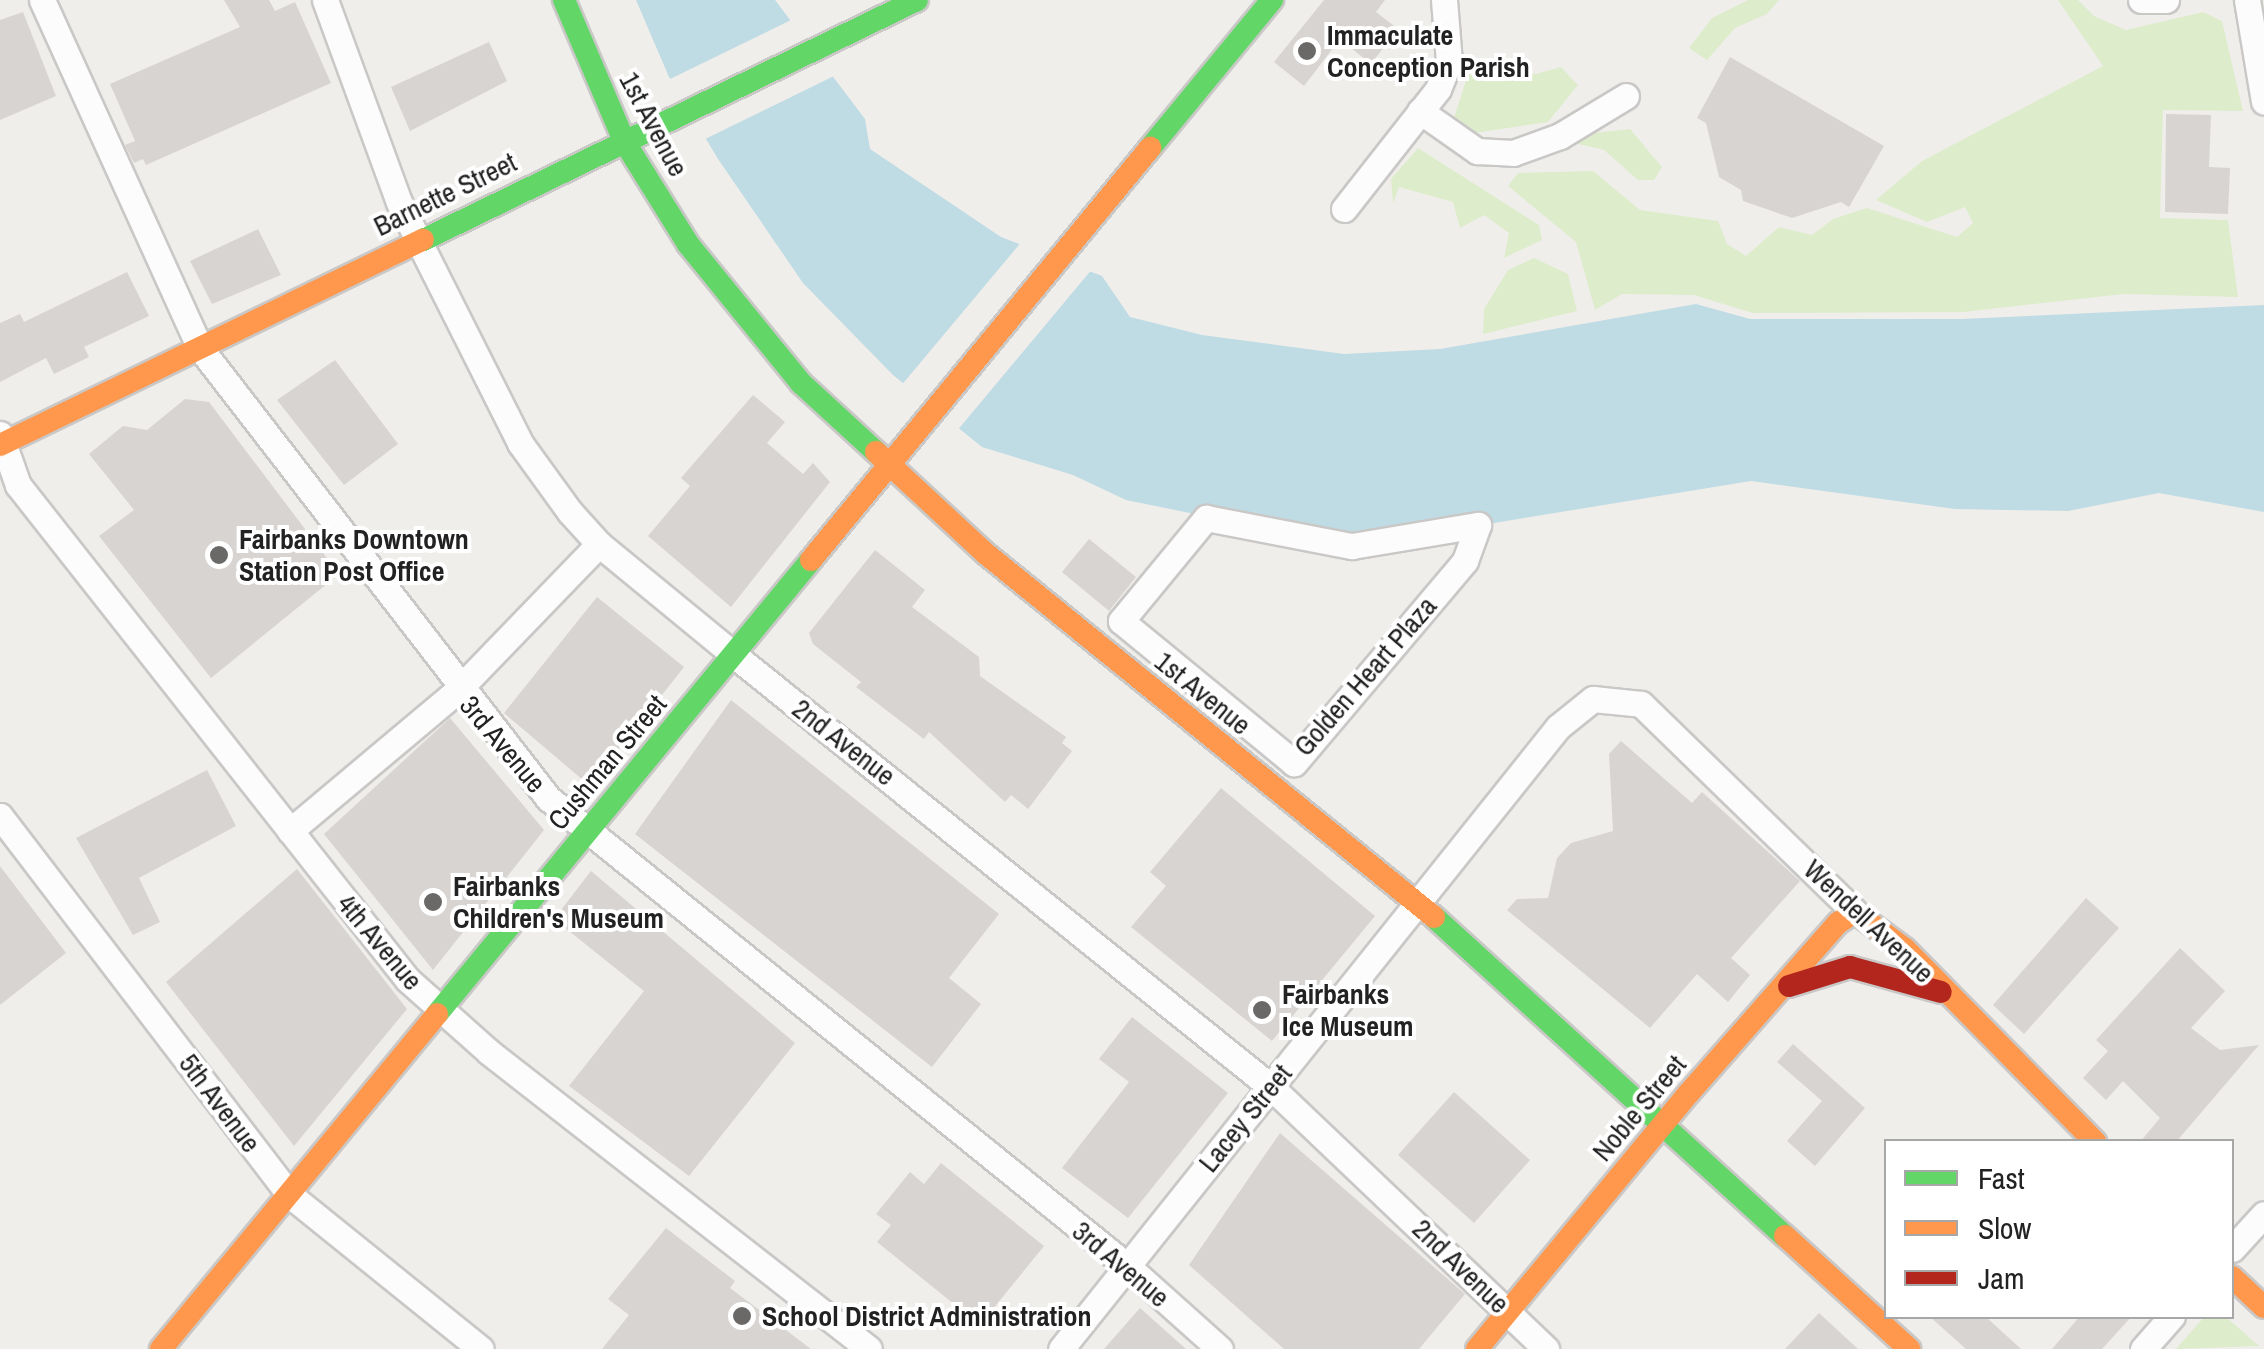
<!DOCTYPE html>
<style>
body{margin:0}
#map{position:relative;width:2264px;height:1349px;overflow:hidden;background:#f0eeeb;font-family:"Archivo Narrow",sans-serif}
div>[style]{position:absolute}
.grass>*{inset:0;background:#ddeccb}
.water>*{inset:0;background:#bfdbe3}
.pier>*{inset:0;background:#f0eeeb}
.building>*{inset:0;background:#d7d4d2}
.roads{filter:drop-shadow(2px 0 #c9c8c7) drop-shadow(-2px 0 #c9c8c7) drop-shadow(0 2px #c9c8c7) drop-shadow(0 -2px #c9c8c7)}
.street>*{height:25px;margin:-12.5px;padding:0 12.5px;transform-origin:12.5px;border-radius:12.5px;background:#fdfcfc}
.fast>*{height:22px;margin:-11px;padding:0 11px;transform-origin:11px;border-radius:11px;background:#63d668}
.slow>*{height:22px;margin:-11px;padding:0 11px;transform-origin:11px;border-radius:11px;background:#ff974d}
.jam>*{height:22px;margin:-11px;padding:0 11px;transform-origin:11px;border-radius:11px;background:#b3261e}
.dots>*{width:28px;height:28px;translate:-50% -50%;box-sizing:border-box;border:5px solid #fff;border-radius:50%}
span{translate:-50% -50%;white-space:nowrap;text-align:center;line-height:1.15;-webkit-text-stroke:8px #fff;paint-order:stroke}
.poi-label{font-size:28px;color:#222;font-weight:700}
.left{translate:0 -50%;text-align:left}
.street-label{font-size:28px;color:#222}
.legend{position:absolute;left:1884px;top:1139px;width:350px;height:180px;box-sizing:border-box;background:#fff;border:2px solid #a7a7a7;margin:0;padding:12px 18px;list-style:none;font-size:30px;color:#222}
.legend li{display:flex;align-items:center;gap:20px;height:50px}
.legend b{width:50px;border:2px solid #a7a7a7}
</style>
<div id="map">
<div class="grass">
<i style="clip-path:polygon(1748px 0,1779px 0,1767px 14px,1735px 28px,1707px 60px,1689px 48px,1712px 18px)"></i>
<i style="clip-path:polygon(2058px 0,2078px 0,2094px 16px,2126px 30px,2203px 12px,2222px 21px,2243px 111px,2163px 110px,2160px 218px,2228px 220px,2238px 297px,2124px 294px,1963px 312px,1753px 313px,1694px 295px,1622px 294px,1595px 310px,1576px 242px,1508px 186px,1518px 173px,1593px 171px,1640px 210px,1718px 221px,1727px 244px,1746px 256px,1779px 227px,1812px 235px,1833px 219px,1867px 208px,1957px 237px,1973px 223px,1965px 207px,1927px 222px,1876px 200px,1922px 161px,2103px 66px)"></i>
<i style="clip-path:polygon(1471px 65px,1536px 74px,1561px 67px,1578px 85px,1548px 122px,1474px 133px,1453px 121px)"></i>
<i style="clip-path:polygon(1630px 129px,1662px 167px,1654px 180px,1638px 180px,1604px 150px,1570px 142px,1584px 134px)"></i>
<i style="clip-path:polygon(1418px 148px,1539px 225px,1542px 240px,1504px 258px,1509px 233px,1484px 215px,1460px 228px,1453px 202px,1399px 187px,1393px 203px,1391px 179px)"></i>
<i style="clip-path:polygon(1534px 258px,1568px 274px,1577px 311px,1483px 334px,1484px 309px,1508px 270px)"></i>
<i style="clip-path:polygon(2205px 1316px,2226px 1317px,2259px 1346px,2176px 1349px)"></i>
</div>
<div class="water">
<i style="clip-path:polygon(636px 0,775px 0,865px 119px,870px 149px,1001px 237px,1102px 276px,1130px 317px,1202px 335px,1344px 354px,1440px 349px,1696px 304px,1750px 319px,1962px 319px,2264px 305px,2264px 512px,2159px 493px,2068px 511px,1955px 509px,1751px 481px,1352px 546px,1126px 500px,1073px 475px,982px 447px,893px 375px,803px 283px,718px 159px,669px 77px)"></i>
</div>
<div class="pier">
<i style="clip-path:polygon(793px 19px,834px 76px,701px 141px,666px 81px)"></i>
<i style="clip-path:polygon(1023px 240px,1093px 268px,956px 432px,900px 387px)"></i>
</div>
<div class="building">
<i style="clip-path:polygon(224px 0,269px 0,275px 11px,295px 2px,331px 83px,146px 165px,143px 159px,134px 163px,125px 145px,135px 141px,110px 84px,240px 27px)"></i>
<i style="clip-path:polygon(1324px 0,1385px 0,1376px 12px,1398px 29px,1371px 64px,1340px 39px,1304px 86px,1274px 62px)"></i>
<i style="clip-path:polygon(23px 12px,56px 96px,0 120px,0 20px)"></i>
<i style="clip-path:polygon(489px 42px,507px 81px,410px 131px,391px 87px)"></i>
<i style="clip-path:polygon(1730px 57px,1884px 146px,1849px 207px,1841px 202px,1792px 218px,1743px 201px,1741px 190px,1719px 177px,1706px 123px,1697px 118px)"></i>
<i style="clip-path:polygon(2166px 114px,2211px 115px,2209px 167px,2230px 168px,2228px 214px,2165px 212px)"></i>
<i style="clip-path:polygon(258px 229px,281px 275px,212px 304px,190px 261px)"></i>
<i style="clip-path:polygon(127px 272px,149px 316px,84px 347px,89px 357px,54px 374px,46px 358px,0 382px,0 323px,20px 314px,24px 322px)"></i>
<i style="clip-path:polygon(335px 360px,398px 444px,344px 485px,277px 400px)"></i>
<i style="clip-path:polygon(753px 395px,785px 422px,767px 443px,803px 474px,813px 463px,830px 482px,731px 607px,648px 536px,690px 486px,681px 478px)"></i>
<i style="clip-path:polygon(185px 399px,209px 402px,339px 574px,211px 678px,99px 536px,134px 510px,89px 454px,123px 426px,147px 430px)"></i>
<i style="clip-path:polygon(1089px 539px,1136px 577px,1109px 611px,1062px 572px)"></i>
<i style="clip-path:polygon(875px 550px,925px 590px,912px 607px,979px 657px,980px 676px,1066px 737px,1062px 743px,1072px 751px,1028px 809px,1011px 795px,1005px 802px,929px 732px,924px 739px,856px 687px,861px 682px,813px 644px,809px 633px)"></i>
<i style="clip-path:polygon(597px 597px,684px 667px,590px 786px,504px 713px)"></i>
<i style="clip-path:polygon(731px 700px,999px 914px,949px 978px,981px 1004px,932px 1067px,635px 834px)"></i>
<i style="clip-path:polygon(450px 718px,544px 830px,433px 970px,324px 834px)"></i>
<i style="clip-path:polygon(1621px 741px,1692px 803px,1702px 792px,1800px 881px,1731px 958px,1750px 975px,1728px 1002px,1697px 974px,1650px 1028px,1507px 910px,1517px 899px,1548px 898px,1557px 858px,1571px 843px,1613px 831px,1609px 754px)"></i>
<i style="clip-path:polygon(207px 770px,236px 826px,139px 878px,160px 922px,133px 935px,76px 838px)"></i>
<i style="clip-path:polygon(1221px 788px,1375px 916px,1272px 1041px,1131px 927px,1166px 886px,1150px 872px)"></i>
<i style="clip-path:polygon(0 866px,66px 953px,0 1005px)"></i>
<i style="clip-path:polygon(297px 869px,407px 1009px,294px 1146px,166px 982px)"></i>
<i style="clip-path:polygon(591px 871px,795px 1043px,689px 1176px,569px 1086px,644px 991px,554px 919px)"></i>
<i style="clip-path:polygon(2086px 898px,2119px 928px,2024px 1034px,1993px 1005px)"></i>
<i style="clip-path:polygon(2180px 948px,2225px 991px,2191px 1028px,2220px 1050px,2259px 1045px,2176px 1142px,2140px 1142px,2160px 1118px,2123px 1081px,2106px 1100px,2083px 1078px,2108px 1051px,2096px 1040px)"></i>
<i style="clip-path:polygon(1132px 1017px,1228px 1093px,1128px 1218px,1062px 1168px,1129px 1082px,1099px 1059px)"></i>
<i style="clip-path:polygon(1793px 1044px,1865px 1108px,1815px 1166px,1787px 1141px,1822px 1101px,1777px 1062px)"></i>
<i style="clip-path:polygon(1454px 1092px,1530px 1160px,1474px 1223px,1398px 1155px)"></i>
<i style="clip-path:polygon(1280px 1133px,1465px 1294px,1419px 1349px,1284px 1349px,1189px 1265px)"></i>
<i style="clip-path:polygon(941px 1163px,1044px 1246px,980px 1325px,877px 1242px,891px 1225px,876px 1214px,910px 1172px,924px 1184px)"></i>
<i style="clip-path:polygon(666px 1228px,735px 1281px,730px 1288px,811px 1349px,602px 1349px,629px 1315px,608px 1299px)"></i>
<i style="clip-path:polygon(1140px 1308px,1186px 1349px,1104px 1349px)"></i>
<i style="clip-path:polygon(1819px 1313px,1858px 1349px,1785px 1349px)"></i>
<i style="clip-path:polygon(1929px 1316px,1985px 1316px,2021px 1349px,1966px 1349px)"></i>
<i style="clip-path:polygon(2080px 1316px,2132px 1316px,2102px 1349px,2052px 1349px)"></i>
</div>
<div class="roads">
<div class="street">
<i style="left:42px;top:0;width:382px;rotate:65.6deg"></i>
<i style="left:200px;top:348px;width:569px;rotate:52.28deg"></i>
<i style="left:548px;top:798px;width:743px;rotate:38.94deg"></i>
<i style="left:1126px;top:1265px;width:126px;rotate:41.8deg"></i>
<i style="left:325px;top:0;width:215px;rotate:69.9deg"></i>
<i style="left:399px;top:202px;width:270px;rotate:63.3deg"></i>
<i style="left:520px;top:443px;width:85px;rotate:54.1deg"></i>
<i style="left:570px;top:512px;width:43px;rotate:47.8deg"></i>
<i style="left:599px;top:544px;width:175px;rotate:39.4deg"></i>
<i style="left:734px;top:655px;width:689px;rotate:38.82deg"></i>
<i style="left:1271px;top:1087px;width:380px;rotate:43.6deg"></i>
<i style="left:2141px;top:0;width:25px"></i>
<i style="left:2247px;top:0;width:103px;rotate:80.5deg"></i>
<i style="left:1420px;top:111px;width:70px;rotate:35.1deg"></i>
<i style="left:1477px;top:151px;width:36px;rotate:3deg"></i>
<i style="left:1513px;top:153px;width:50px;rotate:-19.9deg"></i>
<i style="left:1560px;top:136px;width:77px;rotate:-31.2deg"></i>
<i style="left:1344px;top:209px;width:152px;rotate:-51.9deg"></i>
<i style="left:1438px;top:89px;width:29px;rotate:-68deg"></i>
<i style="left:1449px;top:62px;width:62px;rotate:-94.6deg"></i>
<i style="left:0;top:434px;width:54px;rotate:70.6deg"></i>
<i style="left:18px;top:485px;width:630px;rotate:51.77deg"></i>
<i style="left:408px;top:980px;width:108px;rotate:41.6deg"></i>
<i style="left:489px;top:1052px;width:482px;rotate:38deg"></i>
<i style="left:1206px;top:518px;width:149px;rotate:10.9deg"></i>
<i style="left:1352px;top:546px;width:128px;rotate:-9.5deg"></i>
<i style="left:1478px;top:525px;width:38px;rotate:110deg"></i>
<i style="left:1465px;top:561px;width:265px;rotate:130.2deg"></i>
<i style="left:1294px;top:763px;width:224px;rotate:-140.6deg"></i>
<i style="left:1121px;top:621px;width:134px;rotate:-50.5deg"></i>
<i style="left:0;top:816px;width:477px;rotate:52.6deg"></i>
<i style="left:290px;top:1195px;width:245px;rotate:38.9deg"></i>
<i style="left:290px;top:831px;width:219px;rotate:-40deg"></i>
<i style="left:458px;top:690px;width:203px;rotate:-46deg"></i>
<i style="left:2232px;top:1249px;width:47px;rotate:-47.6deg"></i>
<i style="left:1061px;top:1349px;width:796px;rotate:-51.37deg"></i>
<i style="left:1558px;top:727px;width:45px;rotate:-38.7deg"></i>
<i style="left:1593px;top:699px;width:48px;rotate:5.9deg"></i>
<i style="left:1641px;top:704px;width:298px;rotate:44.2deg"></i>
<i style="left:2143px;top:1349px;width:44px;rotate:-48.7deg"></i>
</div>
<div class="fast">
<i style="left:564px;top:0;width:153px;rotate:66.9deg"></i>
<i style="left:624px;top:141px;width:121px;rotate:58.1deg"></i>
<i style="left:688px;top:244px;width:179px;rotate:50.9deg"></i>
<i style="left:801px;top:383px;width:102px;rotate:42.6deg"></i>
<i style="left:1150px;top:148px;width:192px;rotate:-50.5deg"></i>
<i style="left:423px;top:240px;width:549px;rotate:-25.91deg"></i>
<i style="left:1434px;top:917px;width:474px;rotate:42.3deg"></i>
<i style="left:437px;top:1014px;width:588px;rotate:-50.52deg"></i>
</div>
<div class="slow">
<i style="left:0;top:445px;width:470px;rotate:-25.9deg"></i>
<i style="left:876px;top:452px;width:149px;rotate:42.8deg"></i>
<i style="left:985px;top:553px;width:578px;rotate:39.03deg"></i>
<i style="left:811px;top:560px;width:534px;rotate:-50.55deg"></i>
<i style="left:1785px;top:1236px;width:168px;rotate:42.3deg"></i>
<i style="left:2232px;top:1277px;width:44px;rotate:43.2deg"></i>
<i style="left:161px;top:1349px;width:434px;rotate:-50.5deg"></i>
<i style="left:1477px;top:1349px;width:332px;rotate:-50.4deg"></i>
<i style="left:1689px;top:1093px;width:226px;rotate:-48.8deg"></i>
<i style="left:1838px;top:923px;width:20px;rotate:-33deg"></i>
<i style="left:1855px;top:912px;width:62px;rotate:36.5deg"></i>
<i style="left:1905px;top:949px;width:271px;rotate:45.4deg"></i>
</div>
<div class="jam">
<i style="left:1789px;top:986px;width:64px;rotate:-17.3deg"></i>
<i style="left:1850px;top:967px;width:94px;rotate:15.4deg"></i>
</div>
</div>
<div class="dots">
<i style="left:1307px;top:51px;background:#6a6968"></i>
<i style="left:219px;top:555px;background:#6a6968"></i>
<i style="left:433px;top:902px;background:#6a6968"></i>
<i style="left:1262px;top:1010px;background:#6a6968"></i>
<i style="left:742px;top:1316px;background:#6a6968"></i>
</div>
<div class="poi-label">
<span class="left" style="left:1327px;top:51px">Immaculate<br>Conception Parish</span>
<span class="left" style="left:239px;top:555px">Fairbanks Downtown<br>Station Post Office</span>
<span class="left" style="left:453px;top:902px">Fairbanks<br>Children's Museum</span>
<span class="left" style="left:1282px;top:1010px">Fairbanks<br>Ice Museum</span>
<span class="left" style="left:762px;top:1316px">School District Administration</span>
</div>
<div class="street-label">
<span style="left:654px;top:124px;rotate:62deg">1st Avenue</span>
<span style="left:445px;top:194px;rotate:-26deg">Barnette Street</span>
<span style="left:1365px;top:676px;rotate:-49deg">Golden Heart Plaza</span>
<span style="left:1203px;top:693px;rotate:39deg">1st Avenue</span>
<span style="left:844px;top:742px;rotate:38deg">2nd Avenue</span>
<span style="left:503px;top:744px;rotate:50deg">3rd Avenue</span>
<span style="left:607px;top:762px;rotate:-50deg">Cushman Street</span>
<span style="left:1869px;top:921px;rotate:43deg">Wendell Avenue</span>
<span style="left:380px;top:942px;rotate:50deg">4th Avenue</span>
<span style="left:220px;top:1103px;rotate:53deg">5th Avenue</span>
<span style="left:1639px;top:1108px;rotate:-50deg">Noble Street</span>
<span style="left:1245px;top:1118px;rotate:-51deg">Lacey Street</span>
<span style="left:1121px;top:1264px;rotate:40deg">3rd Avenue</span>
<span style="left:1461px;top:1266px;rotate:44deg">2nd Avenue</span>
</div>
<ul class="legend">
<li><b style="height:12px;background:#63d668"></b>Fast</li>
<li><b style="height:12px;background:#ff974d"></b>Slow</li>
<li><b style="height:12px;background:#b3261e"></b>Jam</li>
</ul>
</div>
